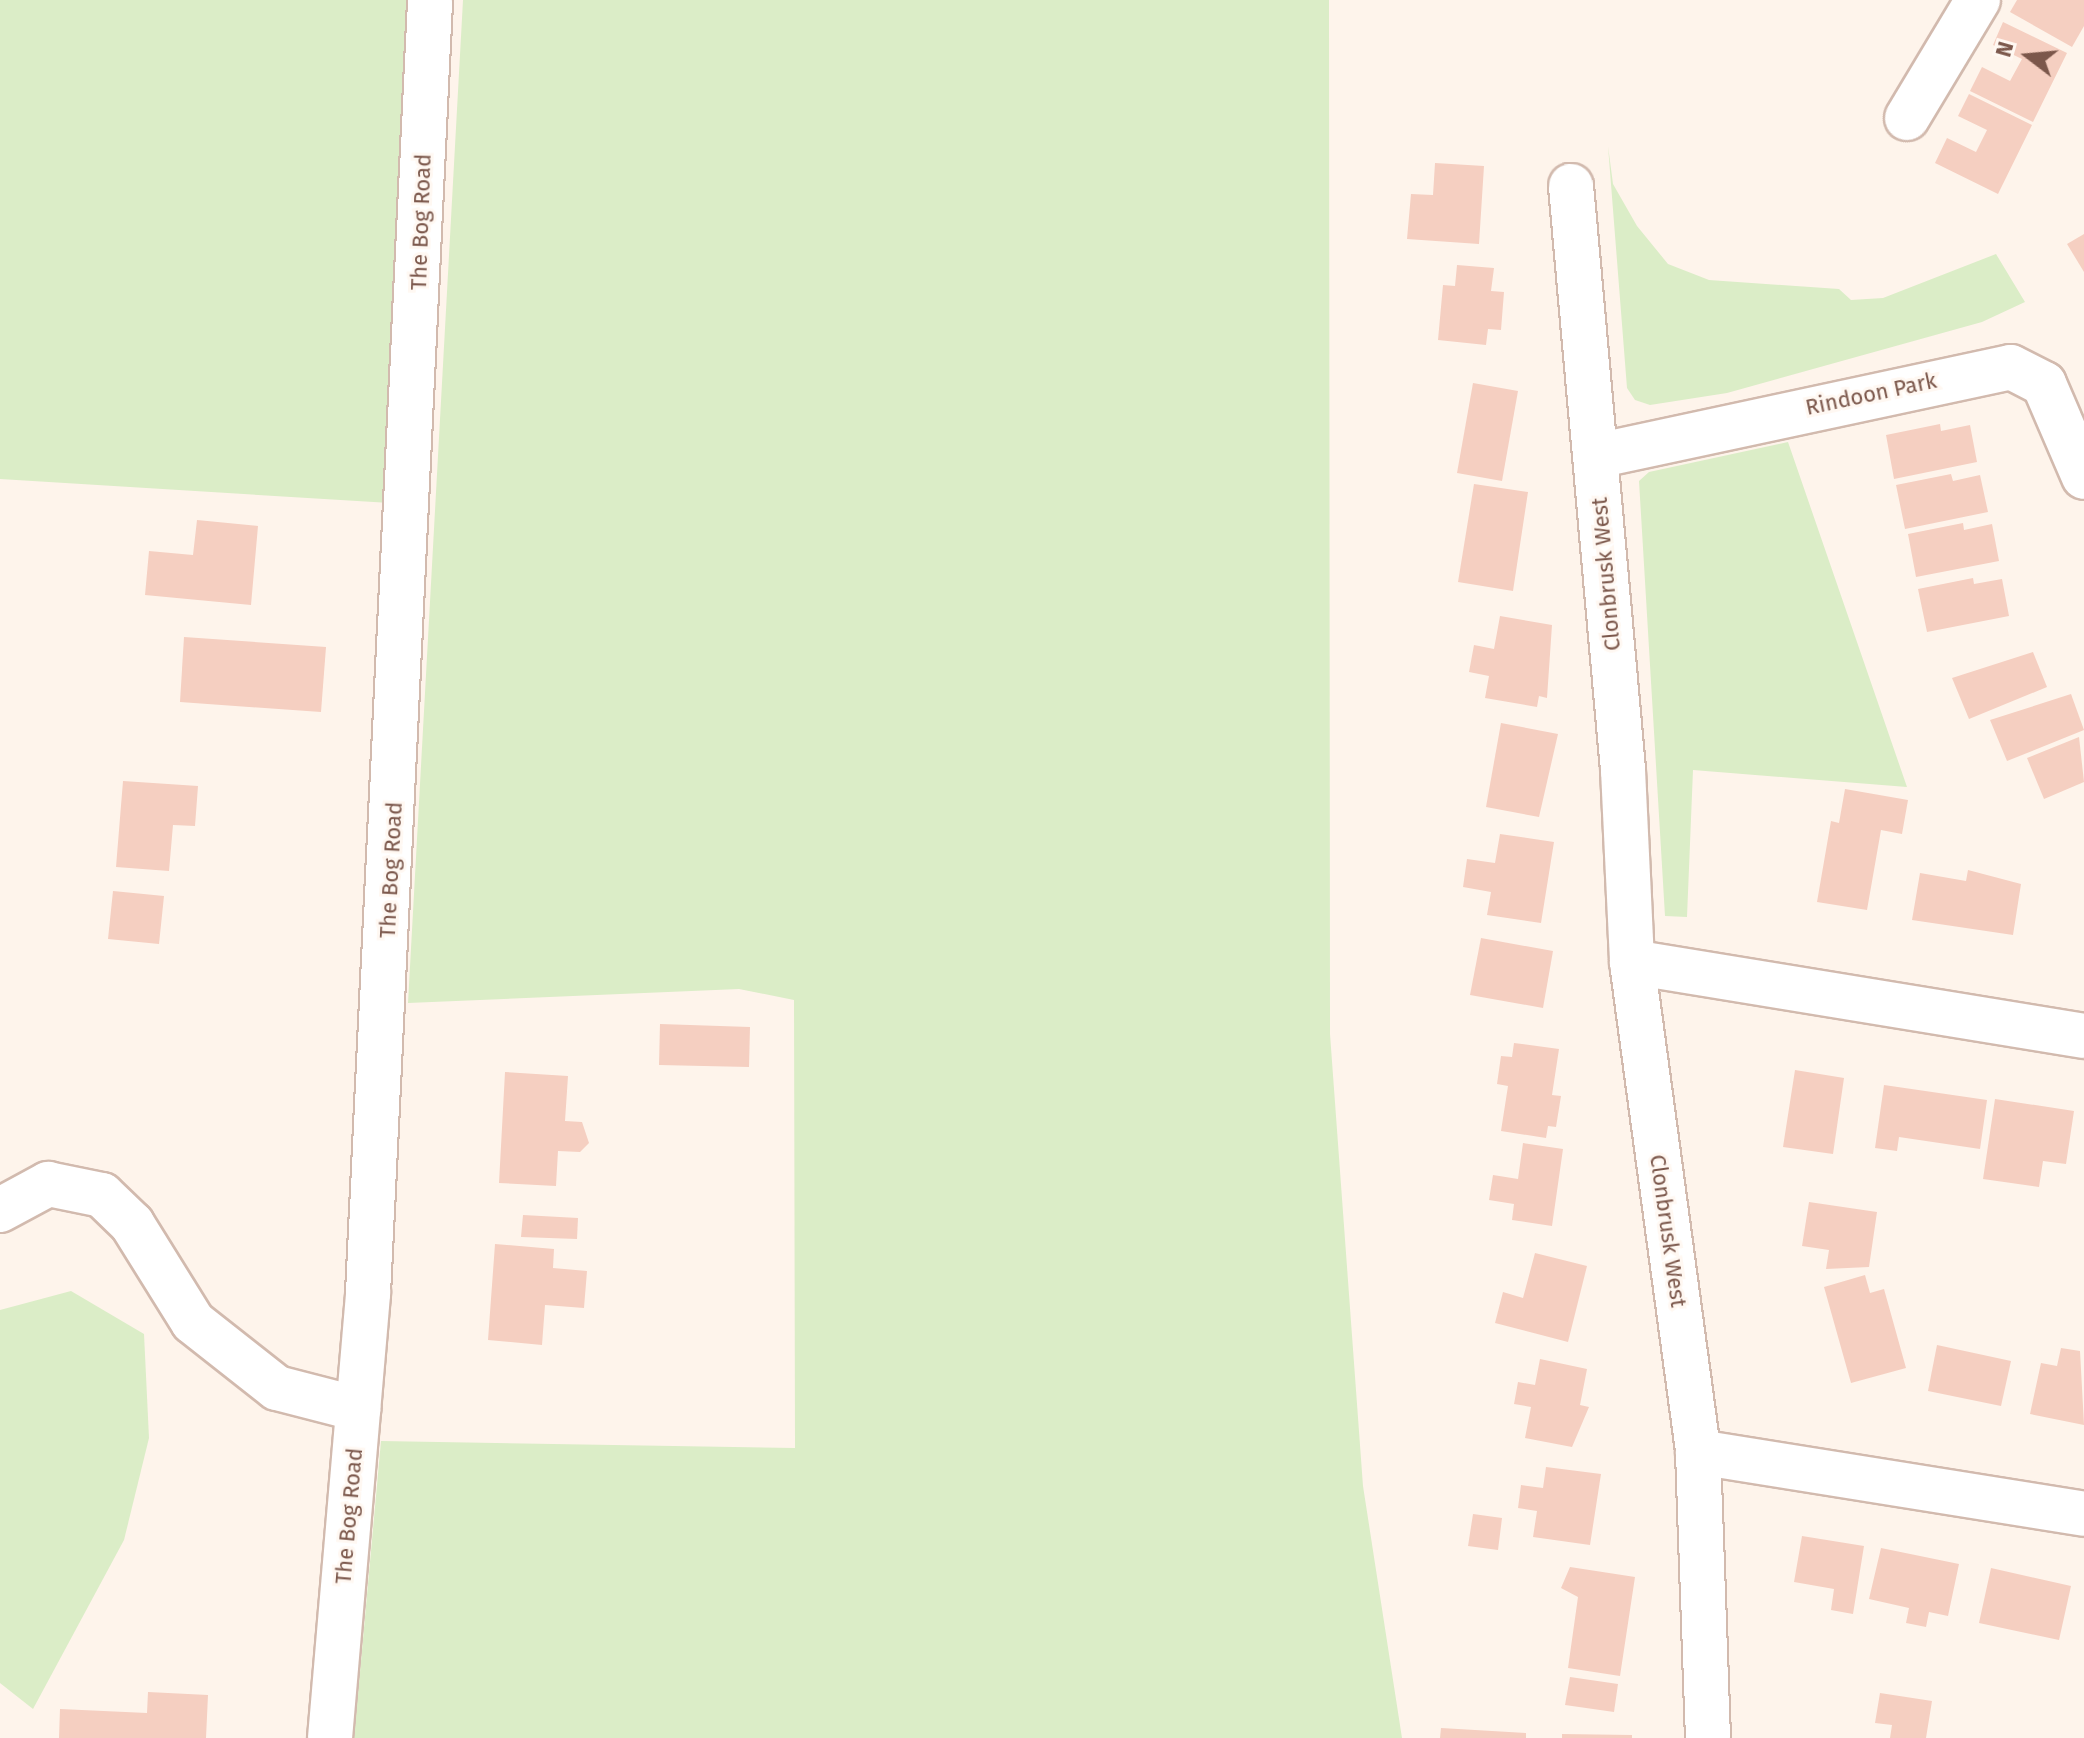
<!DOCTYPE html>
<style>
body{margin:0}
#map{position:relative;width:2084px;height:1738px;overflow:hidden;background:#fef4eb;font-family:"Fira Sans",sans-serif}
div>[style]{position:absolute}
.green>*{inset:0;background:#dbedc7}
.building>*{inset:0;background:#f5cfc1}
.roads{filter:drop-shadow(2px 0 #d2baae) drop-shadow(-2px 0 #d2baae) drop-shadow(0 2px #d2baae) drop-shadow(0 -2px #d2baae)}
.minor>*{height:44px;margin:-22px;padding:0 22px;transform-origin:22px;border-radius:22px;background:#fff}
span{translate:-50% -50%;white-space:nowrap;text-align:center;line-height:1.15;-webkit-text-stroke:6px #fff8f2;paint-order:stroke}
.street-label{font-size:22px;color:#7b574b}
.north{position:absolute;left:1988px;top:16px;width:80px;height:80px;-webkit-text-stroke:6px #fff8f2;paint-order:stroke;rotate:286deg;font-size:22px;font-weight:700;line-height:32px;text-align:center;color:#7b574b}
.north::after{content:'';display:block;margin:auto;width:28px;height:36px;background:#7b574b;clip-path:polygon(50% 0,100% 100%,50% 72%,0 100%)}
</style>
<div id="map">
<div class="green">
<i style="clip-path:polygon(0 0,409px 0,390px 503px,0 479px)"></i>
<i style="clip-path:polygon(463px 0,1329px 0,1330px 1034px,1363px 1486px,1402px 1738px,354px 1738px,381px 1441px,795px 1448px,794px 1000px,739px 989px,408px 1003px)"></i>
<i style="clip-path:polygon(1608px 146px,1613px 184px,1637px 226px,1668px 264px,1709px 280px,1839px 289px,1851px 300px,1883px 298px,1996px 254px,2025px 302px,1982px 322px,1727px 393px,1650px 405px,1635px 400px,1627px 388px)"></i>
<i style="clip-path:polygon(1788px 442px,1907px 787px,1693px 770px,1687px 917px,1665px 916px,1639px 481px,1649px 472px)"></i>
<i style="clip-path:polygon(71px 1291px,144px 1334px,149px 1438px,124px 1540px,33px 1709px,0 1683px,0 1310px)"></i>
</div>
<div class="building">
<i style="clip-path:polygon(2017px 0,2084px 0,2084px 26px,2072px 47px,2010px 12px)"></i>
<i style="clip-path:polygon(2003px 22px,2067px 53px,2033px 122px,1970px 91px,1982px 67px,2010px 81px,2022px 59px,1993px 45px)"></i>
<i style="clip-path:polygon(1969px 94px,2032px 125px,1998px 194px,1935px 163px,1947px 138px,1976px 152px,1987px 130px,1958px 116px)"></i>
<i style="clip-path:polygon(1435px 163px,1484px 166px,1479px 244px,1407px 239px,1411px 194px,1433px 195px)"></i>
<i style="clip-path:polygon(2084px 234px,2084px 272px,2067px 244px)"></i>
<i style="clip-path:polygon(1457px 265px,1494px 268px,1491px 291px,1504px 292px,1501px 330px,1488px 329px,1486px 345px,1438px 340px,1443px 285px,1455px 286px)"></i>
<i style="clip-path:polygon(1473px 383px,1518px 391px,1502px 481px,1457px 473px)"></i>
<i style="clip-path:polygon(1940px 424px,1941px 431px,1970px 425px,1977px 462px,1894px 479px,1886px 435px)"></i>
<i style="clip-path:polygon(1951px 474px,1953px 481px,1980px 475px,1988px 512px,1905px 529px,1896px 485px)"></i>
<i style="clip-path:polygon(1474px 484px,1528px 492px,1513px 591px,1458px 582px)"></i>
<i style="clip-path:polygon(197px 520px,258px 526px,251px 605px,145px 595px,149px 551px,193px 555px)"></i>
<i style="clip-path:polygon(1963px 523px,1964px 530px,1992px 524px,1999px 561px,1916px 577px,1908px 534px)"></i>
<i style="clip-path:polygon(1973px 578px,1974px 584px,2002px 579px,2009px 616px,1927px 632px,1918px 589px)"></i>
<i style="clip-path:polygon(1500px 616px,1552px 625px,1547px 698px,1539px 696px,1537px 707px,1485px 698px,1489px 676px,1469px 672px,1474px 645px,1494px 649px)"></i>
<i style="clip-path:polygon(184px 637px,326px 647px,321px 712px,180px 702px)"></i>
<i style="clip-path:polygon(2033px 652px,2047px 687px,1969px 719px,1952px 678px)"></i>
<i style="clip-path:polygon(2071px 694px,2084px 730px,2007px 761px,1990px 720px)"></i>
<i style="clip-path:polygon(1501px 723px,1558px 734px,1539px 817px,1486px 807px)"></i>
<i style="clip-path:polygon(2079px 737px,2084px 782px,2044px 799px,2027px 758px)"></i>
<i style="clip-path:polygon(123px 781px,198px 786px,195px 826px,173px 825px,169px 871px,116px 867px)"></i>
<i style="clip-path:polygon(1845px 789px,1908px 800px,1902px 834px,1881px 830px,1867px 910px,1817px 902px,1831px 821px,1839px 823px)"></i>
<i style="clip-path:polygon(1500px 834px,1554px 842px,1541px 923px,1487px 915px,1491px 892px,1463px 887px,1467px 859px,1495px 863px)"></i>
<i style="clip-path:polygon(1968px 870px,2021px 884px,2013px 935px,1912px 920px,1920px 873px,1966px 881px)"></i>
<i style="clip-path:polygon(113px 891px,164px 896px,159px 944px,108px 939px)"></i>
<i style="clip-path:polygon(1481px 938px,1553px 951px,1543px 1008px,1470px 995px)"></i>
<i style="clip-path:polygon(660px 1024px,750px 1027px,749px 1067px,659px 1065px)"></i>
<i style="clip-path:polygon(1514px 1043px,1559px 1049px,1552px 1095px,1561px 1096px,1556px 1127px,1548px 1126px,1546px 1138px,1501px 1131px,1508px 1086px,1497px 1084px,1501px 1056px,1512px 1057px)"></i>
<i style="clip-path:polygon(1795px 1070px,1844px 1078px,1833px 1154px,1783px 1147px)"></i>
<i style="clip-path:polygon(505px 1072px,568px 1076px,565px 1121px,582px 1122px,589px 1143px,580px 1152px,558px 1151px,556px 1186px,499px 1183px)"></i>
<i style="clip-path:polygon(1884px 1085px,1987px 1100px,1980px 1149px,1899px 1137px,1897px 1151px,1875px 1148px)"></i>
<i style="clip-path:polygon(1995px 1099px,2074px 1111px,2066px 1164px,2043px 1161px,2039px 1187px,1983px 1179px)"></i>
<i style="clip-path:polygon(1523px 1143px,1563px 1149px,1552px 1226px,1512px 1220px,1514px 1204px,1489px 1200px,1493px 1175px,1518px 1179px)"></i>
<i style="clip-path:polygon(1809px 1202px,1877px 1212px,1869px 1267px,1826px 1269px,1829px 1250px,1802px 1246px)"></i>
<i style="clip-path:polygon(523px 1215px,578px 1218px,577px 1239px,521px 1237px)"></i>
<i style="clip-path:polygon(495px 1244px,554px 1249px,553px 1268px,587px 1271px,584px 1308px,545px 1305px,542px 1345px,488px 1340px)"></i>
<i style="clip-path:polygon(1535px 1253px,1587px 1266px,1568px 1342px,1495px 1323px,1503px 1292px,1523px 1298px)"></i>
<i style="clip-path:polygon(1865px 1275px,1870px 1293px,1884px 1289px,1906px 1368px,1851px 1383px,1824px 1287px)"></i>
<i style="clip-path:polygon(1937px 1345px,2011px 1361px,2001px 1406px,1928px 1391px)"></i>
<i style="clip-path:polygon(2061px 1348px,2080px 1351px,2084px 1425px,2030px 1414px,2041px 1363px,2057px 1366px)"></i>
<i style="clip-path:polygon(1540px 1359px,1587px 1369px,1580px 1405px,1589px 1407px,1572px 1447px,1525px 1438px,1531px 1407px,1514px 1404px,1518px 1382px,1535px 1385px)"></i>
<i style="clip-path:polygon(1546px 1467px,1601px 1474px,1590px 1545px,1533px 1537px,1537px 1511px,1518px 1508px,1521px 1485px,1543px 1488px)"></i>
<i style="clip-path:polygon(1473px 1514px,1502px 1518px,1498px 1550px,1468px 1546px)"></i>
<i style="clip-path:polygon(1802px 1536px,1864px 1546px,1853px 1614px,1831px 1610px,1834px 1589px,1794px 1582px)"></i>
<i style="clip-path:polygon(1881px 1548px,1959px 1564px,1948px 1616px,1929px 1612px,1926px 1627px,1906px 1623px,1909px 1608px,1869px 1599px)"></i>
<i style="clip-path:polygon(1570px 1567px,1635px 1577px,1620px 1676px,1568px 1668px,1578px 1597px,1561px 1588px)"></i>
<i style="clip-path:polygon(1991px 1568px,2071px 1586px,2059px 1640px,1979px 1623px)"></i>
<i style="clip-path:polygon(1570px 1677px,1618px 1684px,1614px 1712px,1565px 1705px)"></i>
<i style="clip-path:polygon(148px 1692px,208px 1695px,206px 1738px,59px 1738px,60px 1709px,147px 1713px)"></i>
<i style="clip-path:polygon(1880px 1693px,1932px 1701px,1926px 1738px,1890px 1738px,1892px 1725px,1875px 1723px)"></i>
<i style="clip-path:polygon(1441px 1728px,1526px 1733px,1526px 1738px,1440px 1738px)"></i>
<i style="clip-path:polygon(1562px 1734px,1632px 1735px,1632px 1738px,1562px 1738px)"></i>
</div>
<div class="roads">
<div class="minor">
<i style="left:1907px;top:118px;width:138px;rotate:-59deg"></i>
<i style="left:1571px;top:186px;width:586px;rotate:84.91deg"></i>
<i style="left:1623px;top:770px;width:192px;rotate:87.3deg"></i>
<i style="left:1632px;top:962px;width:494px;rotate:82.3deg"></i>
<i style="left:1698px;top:1452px;width:286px;rotate:88deg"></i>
<i style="left:1596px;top:456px;width:424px;rotate:-12.1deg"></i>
<i style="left:2011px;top:367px;width:37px;rotate:27deg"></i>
<i style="left:2044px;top:384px;width:101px;rotate:66.7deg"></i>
<i style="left:1632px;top:962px;width:458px;rotate:9.3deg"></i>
<i style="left:0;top:1210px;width:55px;rotate:-28.4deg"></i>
<i style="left:48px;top:1184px;width:55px;rotate:11.5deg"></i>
<i style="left:102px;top:1195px;width:42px;rotate:44deg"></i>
<i style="left:132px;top:1224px;width:115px;rotate:58.1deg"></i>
<i style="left:193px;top:1322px;width:107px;rotate:38.2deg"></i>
<i style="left:277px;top:1388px;width:84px;rotate:14.5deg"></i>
<i style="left:1698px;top:1452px;width:391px;rotate:9.1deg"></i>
<i style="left:330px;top:1738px;width:447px;rotate:-85.1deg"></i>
<i style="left:368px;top:1293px;width:1294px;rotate:-87.25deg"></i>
</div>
</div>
<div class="street-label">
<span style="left:421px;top:222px;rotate:-88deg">The Bog Road</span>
<span style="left:1871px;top:394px;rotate:-12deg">Rindoon Park</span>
<span style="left:1606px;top:574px;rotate:-95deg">Clonbrusk West</span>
<span style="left:391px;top:870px;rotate:-87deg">The Bog Road</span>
<span style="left:1668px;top:1231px;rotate:82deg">Clonbrusk West</span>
<span style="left:349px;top:1516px;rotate:-85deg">The Bog Road</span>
</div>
<div class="north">N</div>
</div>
